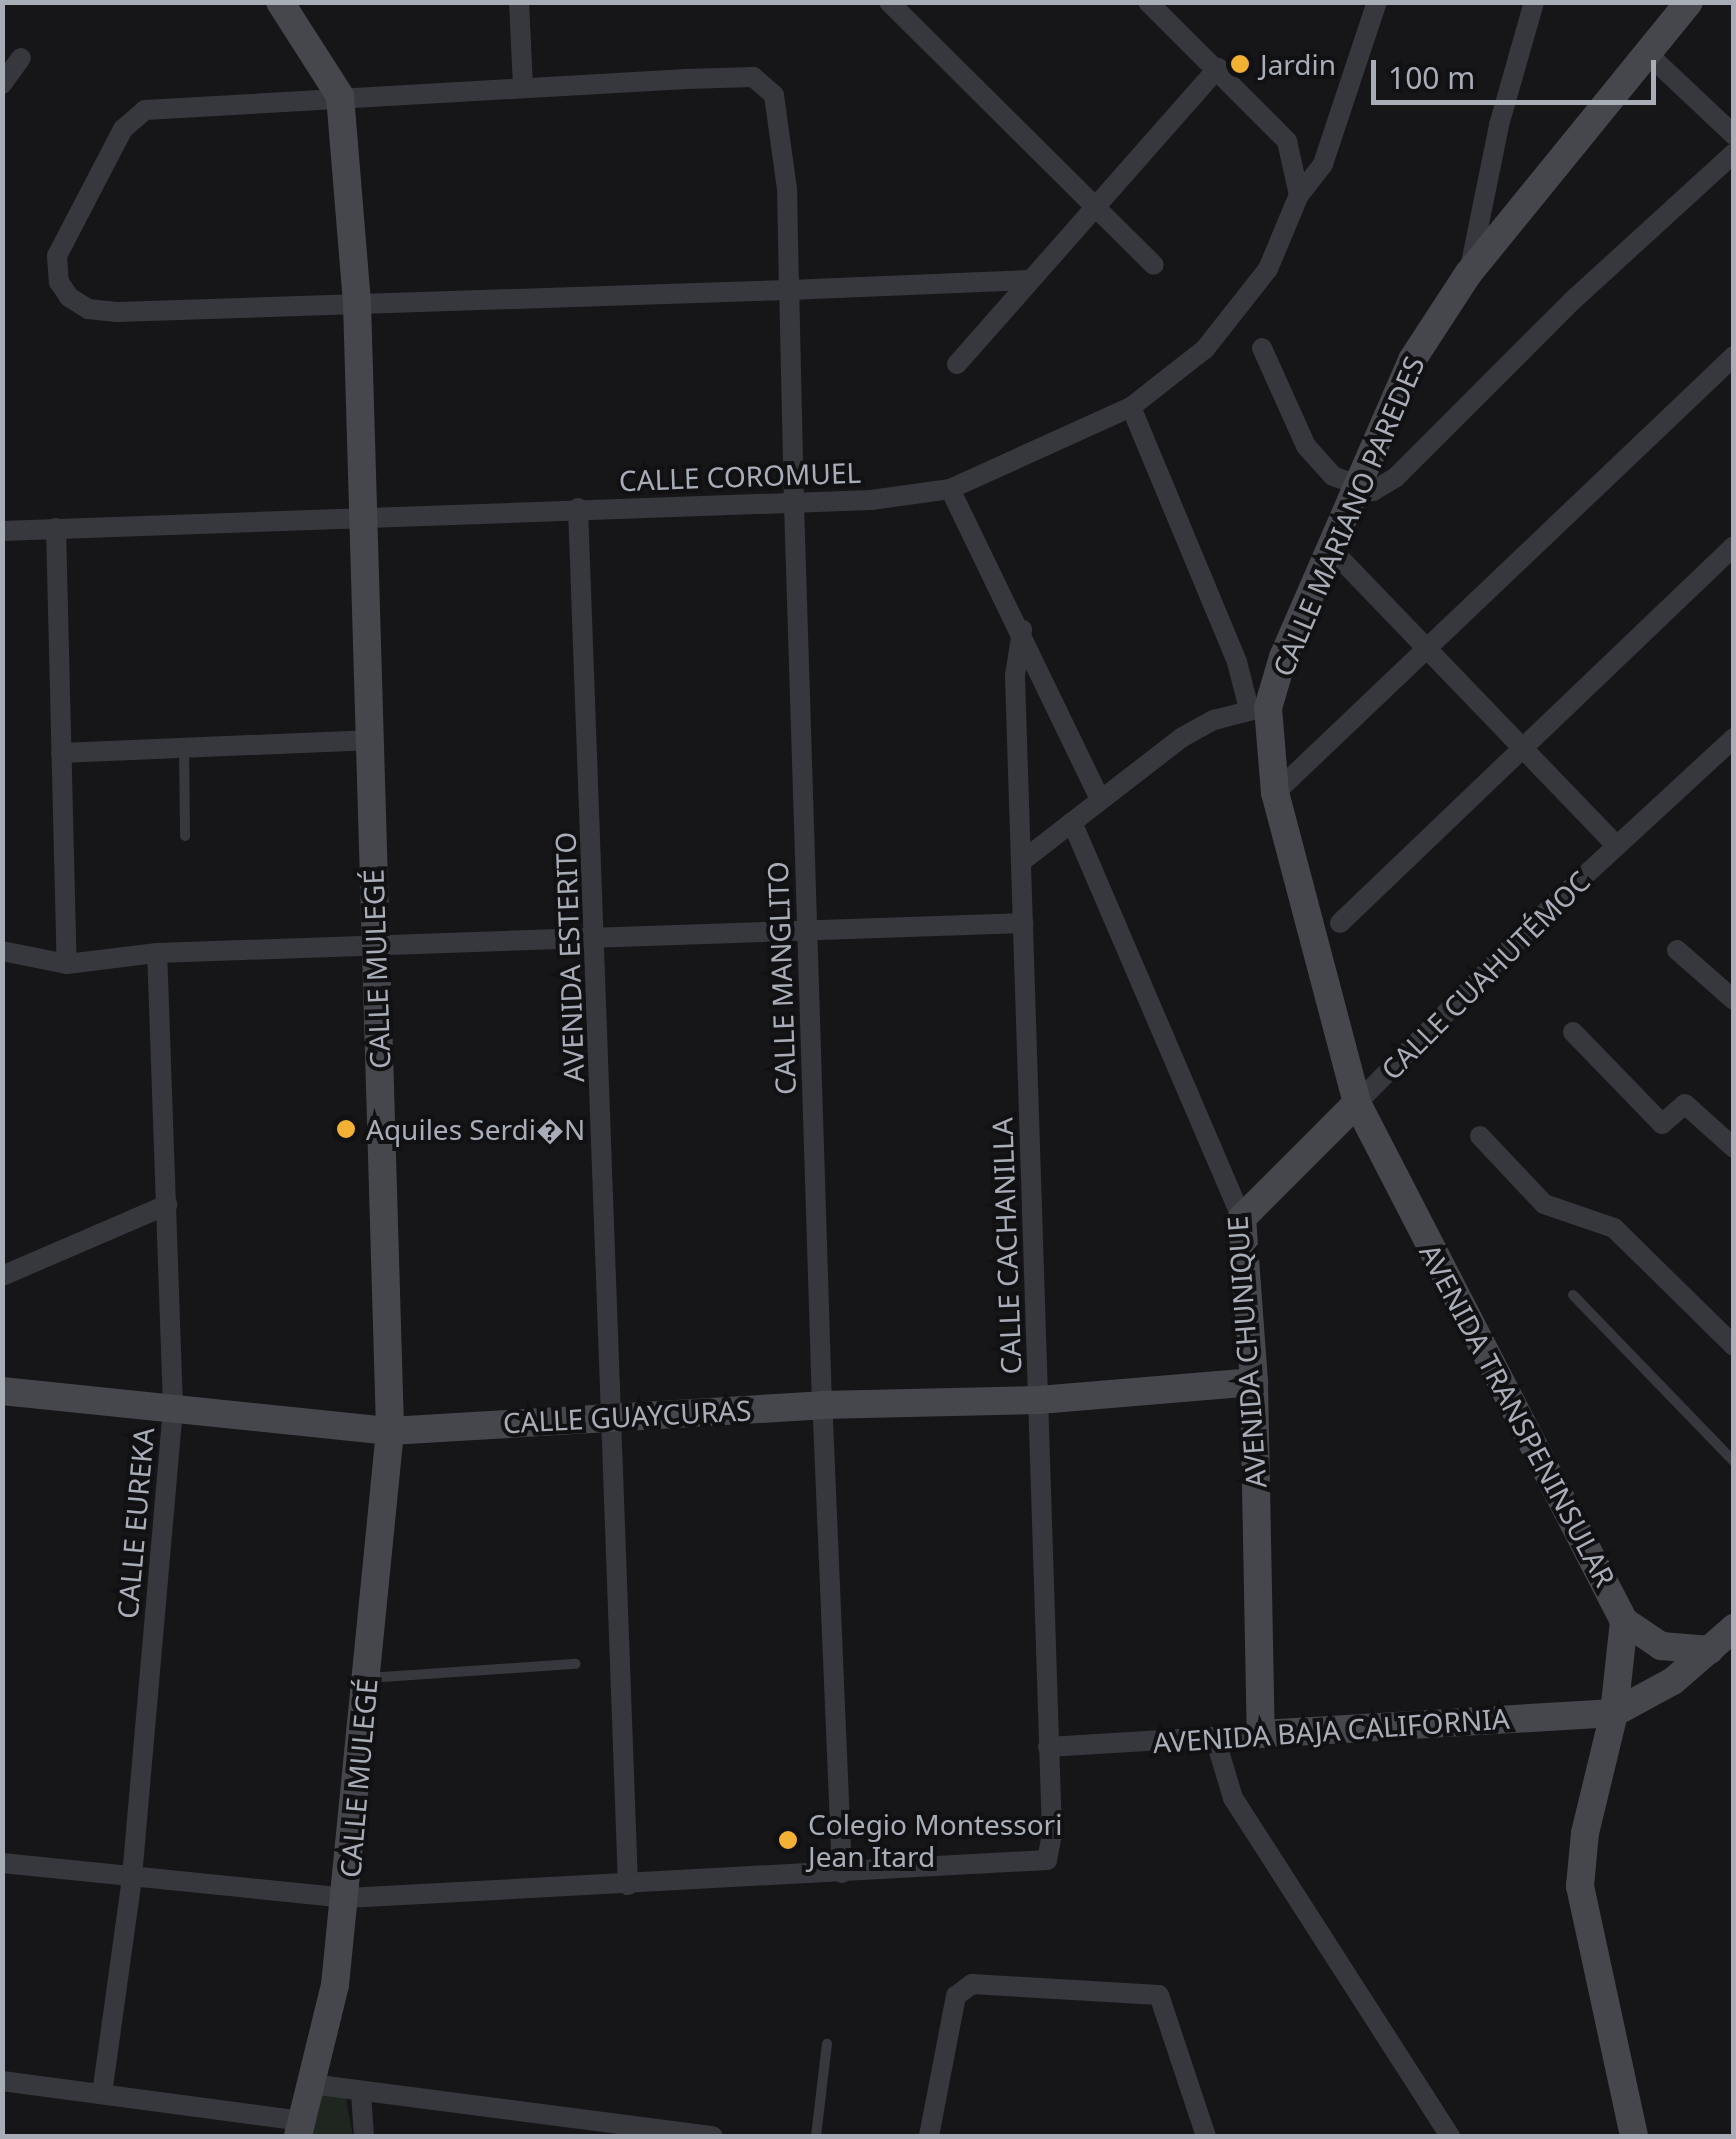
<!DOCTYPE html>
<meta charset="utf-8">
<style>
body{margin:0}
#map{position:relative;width:1736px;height:2139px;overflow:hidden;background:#161618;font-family:"Noto Sans",sans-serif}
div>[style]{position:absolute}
.green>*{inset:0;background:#1e261f}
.lane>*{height:10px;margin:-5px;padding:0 5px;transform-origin:5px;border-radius:5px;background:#37383d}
.street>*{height:20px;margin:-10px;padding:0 10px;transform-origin:10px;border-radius:10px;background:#37383d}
.secondary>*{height:28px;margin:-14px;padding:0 14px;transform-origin:14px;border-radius:14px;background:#45474d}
.dots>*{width:28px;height:28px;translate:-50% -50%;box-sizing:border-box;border:5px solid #111113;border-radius:50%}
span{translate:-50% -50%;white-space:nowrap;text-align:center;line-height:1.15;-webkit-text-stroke:8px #111113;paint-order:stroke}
.poi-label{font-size:28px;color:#a8adb8}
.left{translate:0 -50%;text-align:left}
.street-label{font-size:28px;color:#a8adb8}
.frame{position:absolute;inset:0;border:5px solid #a8adb8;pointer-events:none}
.scale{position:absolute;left:1371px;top:60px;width:285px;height:45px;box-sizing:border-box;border:5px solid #a8adb8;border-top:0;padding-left:12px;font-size:30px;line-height:35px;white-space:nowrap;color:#a8adb8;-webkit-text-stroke:8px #111113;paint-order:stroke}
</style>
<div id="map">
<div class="green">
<i style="clip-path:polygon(321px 2094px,345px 2094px,353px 2136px,309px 2136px)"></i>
</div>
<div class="lane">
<i style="left:184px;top:748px;width:88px;rotate:89.3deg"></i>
<i style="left:1573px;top:1295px;width:232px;rotate:46deg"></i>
<i style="left:368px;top:1678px;width:208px;rotate:-3.9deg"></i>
<i style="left:816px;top:2136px;width:93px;rotate:-83.2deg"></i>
</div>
<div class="street">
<i style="left:519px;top:2px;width:86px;rotate:87.3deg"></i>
<i style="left:889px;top:2px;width:373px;rotate:44.8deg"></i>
<i style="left:1148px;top:2px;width:197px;rotate:45deg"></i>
<i style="left:1287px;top:141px;width:55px;rotate:77.5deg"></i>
<i style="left:1649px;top:55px;width:117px;rotate:43.3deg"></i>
<i style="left:2px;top:84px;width:32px;rotate:-54deg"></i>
<i style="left:1470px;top:268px;width:146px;rotate:-78.5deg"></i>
<i style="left:1499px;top:125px;width:128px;rotate:-74.1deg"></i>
<i style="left:1262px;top:348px;width:107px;rotate:65.8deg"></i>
<i style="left:1306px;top:446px;width:40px;rotate:48deg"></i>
<i style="left:1333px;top:476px;width:43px;rotate:20.6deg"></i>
<i style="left:1373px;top:491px;width:26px;rotate:-31deg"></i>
<i style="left:1395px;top:478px;width:250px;rotate:-45deg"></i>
<i style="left:1572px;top:301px;width:219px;rotate:-42.4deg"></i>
<i style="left:957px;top:364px;width:395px;rotate:-48.6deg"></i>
<i style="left:1131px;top:407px;width:276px;rotate:67.4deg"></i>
<i style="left:1237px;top:662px;width:49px;rotate:75.7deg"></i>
<i style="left:950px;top:489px;width:344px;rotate:64.2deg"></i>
<i style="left:578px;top:508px;width:1378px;rotate:87.92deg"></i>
<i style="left:56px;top:528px;width:436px;rotate:88.6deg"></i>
<i style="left:2px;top:531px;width:870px;rotate:-2.04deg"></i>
<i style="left:871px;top:500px;width:80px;rotate:-7.9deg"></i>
<i style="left:950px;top:489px;width:199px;rotate:-24.4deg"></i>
<i style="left:1131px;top:407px;width:94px;rotate:-38.1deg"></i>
<i style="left:1205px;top:349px;width:102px;rotate:-51.8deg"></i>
<i style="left:1268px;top:269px;width:80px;rotate:-67.3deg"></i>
<i style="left:1299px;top:195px;width:39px;rotate:-52deg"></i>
<i style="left:1323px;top:164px;width:171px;rotate:-71.6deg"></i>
<i style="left:1333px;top:551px;width:408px;rotate:46.1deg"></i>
<i style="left:61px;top:753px;width:307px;rotate:-2.4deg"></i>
<i style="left:1275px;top:793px;width:634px;rotate:-43.59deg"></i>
<i style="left:1072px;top:822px;width:431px;rotate:66.8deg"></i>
<i style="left:1022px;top:861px;width:201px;rotate:-37.7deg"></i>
<i style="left:1181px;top:738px;width:38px;rotate:-29deg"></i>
<i style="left:1214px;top:720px;width:49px;rotate:-14.3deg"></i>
<i style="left:1340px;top:923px;width:545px;rotate:-43.74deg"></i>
<i style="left:1677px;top:950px;width:76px;rotate:41.3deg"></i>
<i style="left:2px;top:951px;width:66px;rotate:11.3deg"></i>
<i style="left:67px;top:964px;width:91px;rotate:-7deg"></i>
<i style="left:157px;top:953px;width:867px;rotate:-1.98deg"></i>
<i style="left:1573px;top:1032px;width:128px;rotate:45.9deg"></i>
<i style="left:1662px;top:1124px;width:30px;rotate:-41deg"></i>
<i style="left:1685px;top:1104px;width:66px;rotate:41.9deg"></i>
<i style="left:1357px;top:1103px;width:280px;rotate:-45.3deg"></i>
<i style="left:1554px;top:904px;width:245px;rotate:-42.7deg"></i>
<i style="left:1480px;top:1136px;width:93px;rotate:46.7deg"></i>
<i style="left:1544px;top:1204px;width:74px;rotate:18.9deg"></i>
<i style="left:1614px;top:1228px;width:168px;rotate:44.5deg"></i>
<i style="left:2px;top:1276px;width:180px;rotate:-23.3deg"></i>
<i style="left:1215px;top:1738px;width:63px;rotate:73.3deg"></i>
<i style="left:1233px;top:1798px;width:402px;rotate:57.3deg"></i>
<i style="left:1048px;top:1747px;width:213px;rotate:-3.5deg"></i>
<i style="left:2px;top:1863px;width:347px;rotate:5.8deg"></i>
<i style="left:347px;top:1898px;width:701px;rotate:-3.11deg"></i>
<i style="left:1047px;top:1860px;width:25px;rotate:-79deg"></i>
<i style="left:1052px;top:1835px;width:1160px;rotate:-91.83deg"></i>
<i style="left:1015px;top:676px;width:47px;rotate:-81.3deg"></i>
<i style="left:842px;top:1873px;width:468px;rotate:-92.4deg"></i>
<i style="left:822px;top:1405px;width:901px;rotate:-91.78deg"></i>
<i style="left:794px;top:504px;width:214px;rotate:-91.3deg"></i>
<i style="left:789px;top:290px;width:101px;rotate:-91.1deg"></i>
<i style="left:787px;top:189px;width:95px;rotate:-97.9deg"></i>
<i style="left:774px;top:95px;width:28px;rotate:-139deg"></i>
<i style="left:753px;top:77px;width:67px;rotate:178.3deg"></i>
<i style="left:686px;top:79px;width:542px;rotate:176.72deg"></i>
<i style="left:145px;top:110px;width:29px;rotate:139deg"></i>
<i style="left:123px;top:129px;width:143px;rotate:117.5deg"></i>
<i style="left:57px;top:256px;width:26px;rotate:86deg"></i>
<i style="left:59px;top:282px;width:18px;rotate:56deg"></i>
<i style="left:69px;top:297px;width:22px;rotate:32deg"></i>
<i style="left:88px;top:309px;width:29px;rotate:6deg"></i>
<i style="left:117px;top:312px;width:672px;rotate:-1.88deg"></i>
<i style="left:789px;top:290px;width:240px;rotate:-2.4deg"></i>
<i style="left:2px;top:2081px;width:304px;rotate:7.6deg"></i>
<i style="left:311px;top:2084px;width:405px;rotate:7.4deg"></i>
<i style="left:361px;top:2093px;width:43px;rotate:86deg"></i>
<i style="left:102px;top:2094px;width:219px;rotate:-82.1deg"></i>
<i style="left:132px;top:1877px;width:472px;rotate:-85deg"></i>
<i style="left:173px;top:1407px;width:454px;rotate:-92deg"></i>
<i style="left:929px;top:2136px;width:143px;rotate:-79.1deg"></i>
<i style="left:956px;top:1996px;width:20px;rotate:-37deg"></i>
<i style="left:972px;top:1984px;width:187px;rotate:3.4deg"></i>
<i style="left:1159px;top:1995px;width:149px;rotate:71.6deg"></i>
</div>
<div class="secondary">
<i style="left:280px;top:2px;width:112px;rotate:57.4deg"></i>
<i style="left:340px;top:96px;width:208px;rotate:85.3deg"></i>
<i style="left:357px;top:303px;width:1128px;rotate:88.32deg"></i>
<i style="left:390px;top:1431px;width:557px;rotate:95.67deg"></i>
<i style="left:335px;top:1985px;width:155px;rotate:103.8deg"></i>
<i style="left:1357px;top:1103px;width:163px;rotate:135deg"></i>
<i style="left:1242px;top:1218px;width:164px;rotate:85.8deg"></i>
<i style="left:1254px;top:1382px;width:352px;rotate:88.9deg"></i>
<i style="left:1261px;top:1734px;width:354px;rotate:-3.4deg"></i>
<i style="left:1614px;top:1713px;width:67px;rotate:-28.5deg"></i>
<i style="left:1673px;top:1681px;width:81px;rotate:-41deg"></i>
<i style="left:2px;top:1391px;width:390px;rotate:5.9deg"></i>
<i style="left:390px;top:1431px;width:433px;rotate:-3.4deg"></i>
<i style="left:822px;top:1405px;width:217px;rotate:-1.3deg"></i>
<i style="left:1039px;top:1400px;width:216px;rotate:-4.8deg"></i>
<i style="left:1624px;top:1621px;width:45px;rotate:34deg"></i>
<i style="left:1661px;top:1646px;width:49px;rotate:4.7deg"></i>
<i style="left:1634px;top:2136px;width:256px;rotate:-102.2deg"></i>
<i style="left:1580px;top:1886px;width:53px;rotate:-84.6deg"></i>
<i style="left:1585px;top:1833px;width:123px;rotate:-76.4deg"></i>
<i style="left:1614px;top:1713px;width:93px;rotate:-83.8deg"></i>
<i style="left:1624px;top:1621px;width:583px;rotate:-117.27deg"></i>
<i style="left:1357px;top:1103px;width:321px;rotate:-104.8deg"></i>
<i style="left:1275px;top:793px;width:85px;rotate:-94.7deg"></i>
<i style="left:1268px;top:708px;width:53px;rotate:-73.6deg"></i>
<i style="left:1283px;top:657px;width:324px;rotate:-66.5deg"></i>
<i style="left:1412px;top:360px;width:103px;rotate:-56.9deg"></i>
<i style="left:1468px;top:274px;width:350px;rotate:-50.9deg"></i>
</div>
<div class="dots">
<i style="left:1240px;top:64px;background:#f2b134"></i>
<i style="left:346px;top:1129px;background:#f2b134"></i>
<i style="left:788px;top:1840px;background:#f2b134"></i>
</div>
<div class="poi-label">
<span class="left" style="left:1260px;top:64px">Jardin</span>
<span class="left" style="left:366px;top:1129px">Aquiles Serdi�N</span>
<span class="left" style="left:808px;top:1840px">Colegio Montessori<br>Jean Itard</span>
</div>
<div class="street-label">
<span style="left:740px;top:476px;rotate:-2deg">CALLE COROMUEL</span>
<span style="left:1348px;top:516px;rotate:-67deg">CALLE MARIANO PAREDES</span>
<span style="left:569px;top:957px;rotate:-92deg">AVENIDA ESTERITO</span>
<span style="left:376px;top:969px;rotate:-92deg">CALLE MULEGÉ</span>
<span style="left:1485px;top:975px;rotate:-45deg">CALLE CUAHUTÉMOC</span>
<span style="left:781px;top:978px;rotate:-92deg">CALLE MANGLITO</span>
<span style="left:1006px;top:1246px;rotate:-92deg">CALLE CACHANILLA</span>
<span style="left:1246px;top:1352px;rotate:-94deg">AVENIDA CHUNIQUE</span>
<span style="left:1518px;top:1415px;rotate:62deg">AVENIDA TRANSPENINSULAR</span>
<span style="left:627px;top:1416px;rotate:-3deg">CALLE GUAYCURAS</span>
<span style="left:135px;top:1523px;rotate:-85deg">CALLE EUREKA</span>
<span style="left:1331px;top:1730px;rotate:-4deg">AVENIDA BAJA CALIFORNIA</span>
<span style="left:358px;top:1778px;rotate:-85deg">CALLE MULEGÉ</span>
</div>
<div class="frame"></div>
<div class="scale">100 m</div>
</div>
